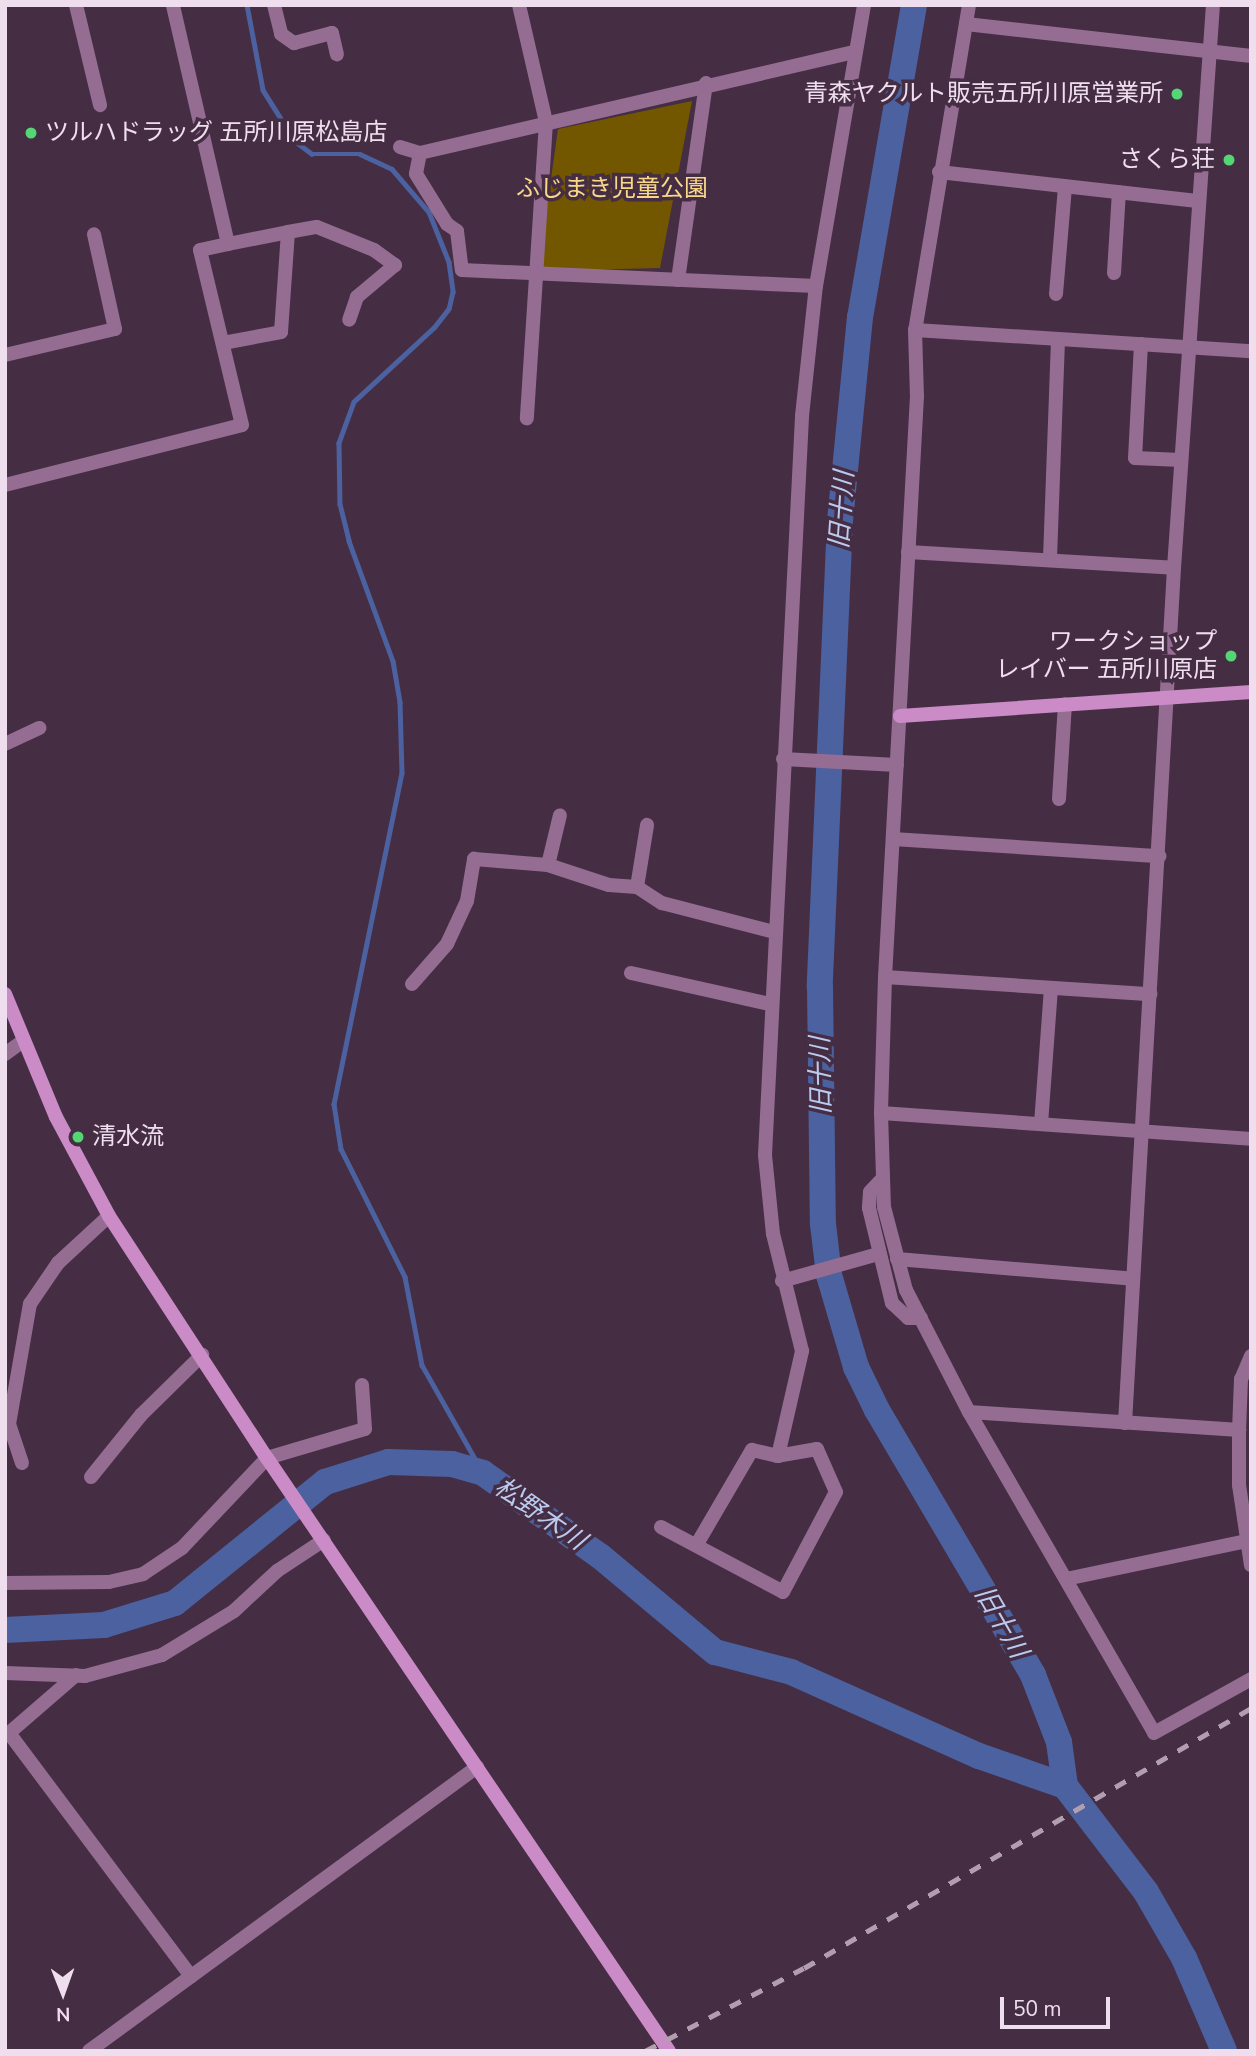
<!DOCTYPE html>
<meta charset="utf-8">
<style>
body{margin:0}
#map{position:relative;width:1256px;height:2056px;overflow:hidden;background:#452d44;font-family:"Nunito Sans","Noto Sans JP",sans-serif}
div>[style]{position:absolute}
.green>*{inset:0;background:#725700}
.stream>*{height:4.5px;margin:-2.25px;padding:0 2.25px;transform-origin:2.25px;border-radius:2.25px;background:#4c619f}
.river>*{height:26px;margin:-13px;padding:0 13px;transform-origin:13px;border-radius:13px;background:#4c619f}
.street>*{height:14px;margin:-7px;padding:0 7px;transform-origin:7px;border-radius:7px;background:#956d93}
.secondary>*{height:14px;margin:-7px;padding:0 7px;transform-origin:7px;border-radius:7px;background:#ca8bc7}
.rail>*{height:4.5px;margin-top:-2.25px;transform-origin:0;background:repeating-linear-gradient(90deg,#b19eb0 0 12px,transparent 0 24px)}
.dots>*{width:19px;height:19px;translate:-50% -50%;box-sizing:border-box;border:4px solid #452d44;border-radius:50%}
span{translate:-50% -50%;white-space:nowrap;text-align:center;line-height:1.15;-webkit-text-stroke:7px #452d44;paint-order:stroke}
.poi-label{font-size:24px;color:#efdfee}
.right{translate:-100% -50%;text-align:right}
.left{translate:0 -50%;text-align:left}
.park-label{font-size:24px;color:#f8d887}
.water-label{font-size:26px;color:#bccaef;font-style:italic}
.frame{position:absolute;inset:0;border:7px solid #efdfee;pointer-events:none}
.north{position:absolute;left:28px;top:1958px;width:70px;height:70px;-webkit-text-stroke:5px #452d44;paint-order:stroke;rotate:179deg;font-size:19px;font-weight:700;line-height:28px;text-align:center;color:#efdfee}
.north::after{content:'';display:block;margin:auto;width:24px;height:32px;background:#efdfee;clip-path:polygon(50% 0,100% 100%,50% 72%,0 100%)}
.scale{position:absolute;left:1000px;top:1997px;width:110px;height:32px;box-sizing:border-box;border:4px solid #efdfee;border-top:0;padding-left:9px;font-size:21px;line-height:24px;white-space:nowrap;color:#efdfee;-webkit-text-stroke:5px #452d44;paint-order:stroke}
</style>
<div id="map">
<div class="green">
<i style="clip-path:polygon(692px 101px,660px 268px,538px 271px,558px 129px)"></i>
</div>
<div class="stream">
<i style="left:247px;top:5px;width:86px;rotate:79.3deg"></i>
<i style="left:263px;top:90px;width:60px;rotate:57.9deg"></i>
<i style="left:295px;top:141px;width:21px;rotate:37deg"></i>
<i style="left:312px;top:154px;width:48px"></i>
<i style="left:360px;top:154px;width:35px;rotate:25deg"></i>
<i style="left:392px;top:169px;width:57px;rotate:49.3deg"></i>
<i style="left:429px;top:212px;width:54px;rotate:68.2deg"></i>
<i style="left:449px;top:262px;width:30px;rotate:82deg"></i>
<i style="left:453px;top:292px;width:17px;rotate:103deg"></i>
<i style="left:449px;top:309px;width:23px;rotate:128deg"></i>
<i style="left:435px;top:327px;width:110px;rotate:137.2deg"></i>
<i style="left:354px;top:402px;width:44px;rotate:110.1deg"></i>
<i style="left:339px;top:443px;width:61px;rotate:89.1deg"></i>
<i style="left:340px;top:504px;width:38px;rotate:76deg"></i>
<i style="left:349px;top:541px;width:128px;rotate:69.9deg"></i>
<i style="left:393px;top:661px;width:42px;rotate:80.3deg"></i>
<i style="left:400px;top:702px;width:71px;rotate:88.4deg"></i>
<i style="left:402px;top:773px;width:338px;rotate:101.6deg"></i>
<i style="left:334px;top:1104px;width:46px;rotate:81.2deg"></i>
<i style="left:341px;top:1149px;width:143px;rotate:63.4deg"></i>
<i style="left:405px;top:1277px;width:90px;rotate:79.1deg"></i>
<i style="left:422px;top:1365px;width:124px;rotate:60.5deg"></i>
</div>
<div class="river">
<i style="left:914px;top:5px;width:317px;rotate:99.8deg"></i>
<i style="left:860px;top:317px;width:204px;rotate:95.6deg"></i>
<i style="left:840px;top:520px;width:467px;rotate:92.5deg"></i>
<i style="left:820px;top:987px;width:237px;rotate:89.3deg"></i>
<i style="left:823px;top:1224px;width:51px;rotate:83.3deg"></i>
<i style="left:829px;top:1275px;width:96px;rotate:73.6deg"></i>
<i style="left:856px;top:1367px;width:48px;rotate:64deg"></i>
<i style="left:877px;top:1410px;width:308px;rotate:59.5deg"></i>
<i style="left:1033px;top:1675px;width:72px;rotate:68.8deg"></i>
<i style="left:1059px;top:1742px;width:44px;rotate:82.2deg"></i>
<i style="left:1065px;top:1786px;width:133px;rotate:52.6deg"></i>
<i style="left:1146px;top:1892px;width:76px;rotate:60.1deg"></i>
<i style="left:1184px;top:1958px;width:101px;rotate:66.7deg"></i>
<i style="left:5px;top:1630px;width:99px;rotate:-2.9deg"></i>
<i style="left:104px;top:1625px;width:74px;rotate:-17.2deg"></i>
<i style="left:175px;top:1603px;width:193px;rotate:-38.9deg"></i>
<i style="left:325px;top:1482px;width:66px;rotate:-17.6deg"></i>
<i style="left:388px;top:1462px;width:64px;rotate:1.8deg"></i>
<i style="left:452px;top:1464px;width:32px;rotate:16deg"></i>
<i style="left:483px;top:1473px;width:143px;rotate:35.4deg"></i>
<i style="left:600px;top:1556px;width:150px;rotate:39.9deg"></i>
<i style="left:715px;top:1652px;width:79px;rotate:14.7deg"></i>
<i style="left:791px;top:1672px;width:206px;rotate:24.1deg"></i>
<i style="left:979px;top:1756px;width:91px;rotate:19.2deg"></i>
</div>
<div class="street">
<i style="left:76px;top:5px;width:103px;rotate:76.5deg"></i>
<i style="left:274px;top:5px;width:30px;rotate:76deg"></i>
<i style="left:281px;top:34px;width:16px;rotate:35deg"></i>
<i style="left:294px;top:43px;width:39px;rotate:-15deg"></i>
<i style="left:332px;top:33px;width:22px;rotate:77deg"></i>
<i style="left:519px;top:5px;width:120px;rotate:77deg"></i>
<i style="left:546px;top:122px;width:297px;rotate:93.7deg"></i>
<i style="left:969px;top:5px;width:329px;rotate:99.4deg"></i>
<i style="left:915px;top:330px;width:66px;rotate:88.3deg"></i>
<i style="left:917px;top:396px;width:582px;rotate:93.15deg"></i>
<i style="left:885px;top:977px;width:136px;rotate:91.7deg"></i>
<i style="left:881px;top:1113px;width:94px;rotate:88.2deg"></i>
<i style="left:884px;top:1207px;width:86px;rotate:75.2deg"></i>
<i style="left:906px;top:1290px;width:137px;rotate:62.7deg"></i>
<i style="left:969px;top:1412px;width:370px;rotate:60deg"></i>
<i style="left:1154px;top:1733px;width:111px;rotate:-29.1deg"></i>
<i style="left:966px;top:24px;width:287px;rotate:6.4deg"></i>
<i style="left:400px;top:147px;width:21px;rotate:17deg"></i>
<i style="left:420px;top:153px;width:21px;rotate:101deg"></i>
<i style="left:416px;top:174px;width:59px;rotate:58.2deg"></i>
<i style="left:447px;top:224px;width:12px;rotate:35deg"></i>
<i style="left:457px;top:231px;width:39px;rotate:83deg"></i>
<i style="left:462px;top:270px;width:354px;rotate:2.6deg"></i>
<i style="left:420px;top:153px;width:446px;rotate:-13.1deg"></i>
<i style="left:939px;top:172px;width:260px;rotate:6.4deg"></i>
<i style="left:228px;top:244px;width:61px;rotate:-11.3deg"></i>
<i style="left:1114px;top:273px;width:81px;rotate:-86.5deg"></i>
<i style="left:678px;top:280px;width:199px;rotate:-81.9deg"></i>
<i style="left:1056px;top:294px;width:108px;rotate:-85.2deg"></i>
<i style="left:915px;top:330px;width:337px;rotate:3.6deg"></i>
<i style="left:223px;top:343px;width:59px;rotate:-10.7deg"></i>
<i style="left:281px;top:332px;width:100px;rotate:-86deg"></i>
<i style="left:288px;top:232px;width:29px;rotate:-10deg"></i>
<i style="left:317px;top:227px;width:61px;rotate:22deg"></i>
<i style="left:374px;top:250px;width:26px;rotate:36deg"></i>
<i style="left:395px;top:265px;width:50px;rotate:139.9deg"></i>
<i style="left:357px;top:297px;width:24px;rotate:109deg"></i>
<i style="left:1141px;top:344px;width:114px;rotate:93deg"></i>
<i style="left:1135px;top:458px;width:46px;rotate:2.5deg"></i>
<i style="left:5px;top:355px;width:113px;rotate:-13.3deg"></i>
<i style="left:115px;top:329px;width:97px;rotate:-102.5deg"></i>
<i style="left:5px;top:485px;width:244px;rotate:-14.2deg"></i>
<i style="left:242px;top:425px;width:180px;rotate:-103.5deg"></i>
<i style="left:200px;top:250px;width:29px;rotate:-12deg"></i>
<i style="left:228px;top:244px;width:245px;rotate:-103deg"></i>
<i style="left:908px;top:552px;width:266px;rotate:3.4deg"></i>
<i style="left:1050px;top:558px;width:219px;rotate:-87.9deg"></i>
<i style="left:5px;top:744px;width:38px;rotate:-25deg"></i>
<i style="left:783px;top:759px;width:114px;rotate:3deg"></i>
<i style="left:1059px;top:799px;width:95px;rotate:-86.4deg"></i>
<i style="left:893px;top:839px;width:267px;rotate:3.7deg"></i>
<i style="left:548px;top:865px;width:51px;rotate:-76.5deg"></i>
<i style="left:637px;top:887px;width:63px;rotate:-80.8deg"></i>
<i style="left:631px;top:973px;width:142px;rotate:12.6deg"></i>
<i style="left:885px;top:977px;width:266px;rotate:3.7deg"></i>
<i style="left:412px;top:984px;width:53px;rotate:-48.8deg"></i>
<i style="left:447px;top:944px;width:47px;rotate:-65.1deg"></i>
<i style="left:467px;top:901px;width:43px;rotate:-80.5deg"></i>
<i style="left:474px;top:859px;width:74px;rotate:4.6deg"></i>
<i style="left:548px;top:865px;width:64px;rotate:18.2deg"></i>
<i style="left:609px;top:885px;width:28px;rotate:4deg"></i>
<i style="left:637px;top:887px;width:30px;rotate:33deg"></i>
<i style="left:662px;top:903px;width:116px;rotate:14.5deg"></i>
<i style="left:5px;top:1054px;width:22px;rotate:-36deg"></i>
<i style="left:881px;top:1113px;width:371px;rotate:4deg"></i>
<i style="left:1041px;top:1124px;width:136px;rotate:-85.8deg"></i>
<i style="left:883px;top:1178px;width:19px;rotate:133deg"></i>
<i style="left:870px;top:1192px;width:16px;rotate:94deg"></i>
<i style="left:869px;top:1208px;width:98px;rotate:76.4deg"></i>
<i style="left:892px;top:1303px;width:22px;rotate:43deg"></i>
<i style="left:908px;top:1318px;width:13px"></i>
<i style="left:897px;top:1259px;width:237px;rotate:4.8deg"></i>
<i style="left:782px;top:1281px;width:100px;rotate:-15.7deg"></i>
<i style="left:1251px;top:1356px;width:25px;rotate:113deg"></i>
<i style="left:1241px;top:1379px;width:51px;rotate:92.2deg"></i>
<i style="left:1239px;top:1430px;width:55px;rotate:90deg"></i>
<i style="left:1239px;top:1485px;width:81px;rotate:81.5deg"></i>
<i style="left:969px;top:1412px;width:271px;rotate:3.8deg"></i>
<i style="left:1125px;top:1423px;width:856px;rotate:-86.72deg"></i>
<i style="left:1174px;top:568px;width:564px;rotate:-86.04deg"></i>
<i style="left:22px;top:1463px;width:41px;rotate:-108.4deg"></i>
<i style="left:9px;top:1424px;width:122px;rotate:-80.1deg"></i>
<i style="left:30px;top:1304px;width:50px;rotate:-55.7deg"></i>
<i style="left:58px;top:1263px;width:69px;rotate:-42.7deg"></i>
<i style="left:91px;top:1477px;width:80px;rotate:-51.1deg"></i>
<i style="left:141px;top:1415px;width:86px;rotate:-44.5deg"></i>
<i style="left:661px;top:1527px;width:138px;rotate:28deg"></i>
<i style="left:783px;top:1592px;width:113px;rotate:-62.1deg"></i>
<i style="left:836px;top:1492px;width:47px;rotate:-113.8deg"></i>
<i style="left:817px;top:1449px;width:40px;rotate:170deg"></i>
<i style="left:778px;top:1456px;width:108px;rotate:-77.1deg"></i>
<i style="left:802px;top:1351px;width:121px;rotate:-103.9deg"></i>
<i style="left:773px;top:1234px;width:79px;rotate:-95.8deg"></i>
<i style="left:765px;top:1155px;width:740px;rotate:-87.13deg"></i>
<i style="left:802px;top:416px;width:131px;rotate:-83.9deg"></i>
<i style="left:816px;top:286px;width:285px;rotate:-80.3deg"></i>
<i style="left:697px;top:1544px;width:109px;rotate:-59.7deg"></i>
<i style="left:752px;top:1450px;width:27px;rotate:13deg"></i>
<i style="left:1066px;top:1579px;width:184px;rotate:-11.9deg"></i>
<i style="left:5px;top:1583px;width:104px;rotate:-0.6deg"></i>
<i style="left:109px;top:1582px;width:35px;rotate:-13deg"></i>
<i style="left:143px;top:1574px;width:47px;rotate:-33.7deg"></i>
<i style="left:182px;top:1548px;width:124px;rotate:-46.6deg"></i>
<i style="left:267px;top:1458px;width:102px;rotate:-16.5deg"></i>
<i style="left:365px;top:1429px;width:44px;rotate:-93.9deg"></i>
<i style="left:5px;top:1673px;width:80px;rotate:2.1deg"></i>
<i style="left:85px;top:1676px;width:80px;rotate:-15.3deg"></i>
<i style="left:162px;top:1655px;width:84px;rotate:-31.4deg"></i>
<i style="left:234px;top:1611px;width:59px;rotate:-42.9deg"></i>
<i style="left:277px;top:1571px;width:56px;rotate:-33.4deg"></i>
<i style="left:76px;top:1675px;width:89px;rotate:139.1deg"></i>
<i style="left:9px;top:1733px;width:304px;rotate:53.2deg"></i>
<i style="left:89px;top:2051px;width:481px;rotate:-36.2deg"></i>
</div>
<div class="secondary">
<i style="left:900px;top:716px;width:352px;rotate:-3.9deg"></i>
<i style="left:5px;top:994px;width:133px;rotate:67.5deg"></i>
<i style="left:56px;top:1117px;width:112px;rotate:61.8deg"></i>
<i style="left:109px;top:1216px;width:289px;rotate:56.9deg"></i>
<i style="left:267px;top:1458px;width:716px;rotate:55.87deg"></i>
</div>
<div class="rail">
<i style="left:645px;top:2051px;width:179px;rotate:-27.6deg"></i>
<i style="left:804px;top:1968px;width:517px;rotate:-30.18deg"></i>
</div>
<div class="dots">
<i style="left:1177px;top:94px;background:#53d673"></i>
<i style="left:31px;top:133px;background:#53d673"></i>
<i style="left:1229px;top:160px;background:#53d673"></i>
<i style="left:1231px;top:656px;background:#53d673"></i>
<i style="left:78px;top:1137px;background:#53d673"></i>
</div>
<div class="poi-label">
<span class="right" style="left:1163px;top:94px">青森ヤクルト販売五所川原営業所</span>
<span class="left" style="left:45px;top:133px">ツルハドラッグ 五所川原松島店</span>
<span class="right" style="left:1215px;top:160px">さくら荘</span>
<span class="right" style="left:1217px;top:656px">ワークショップ<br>レイバー 五所川原店</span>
<span class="left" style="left:92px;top:1137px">清水流</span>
</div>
<div class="park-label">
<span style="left:612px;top:189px">ふじまき児童公園</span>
</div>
<div class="water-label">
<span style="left:842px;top:510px;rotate:-86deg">旧十川</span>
<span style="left:821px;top:1076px;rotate:-91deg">旧十川</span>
<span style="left:540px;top:1514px;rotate:35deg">松野木川</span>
<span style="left:1001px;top:1622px;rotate:60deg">旧十川</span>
</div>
<div class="frame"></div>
<div class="north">N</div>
<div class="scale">50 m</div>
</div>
